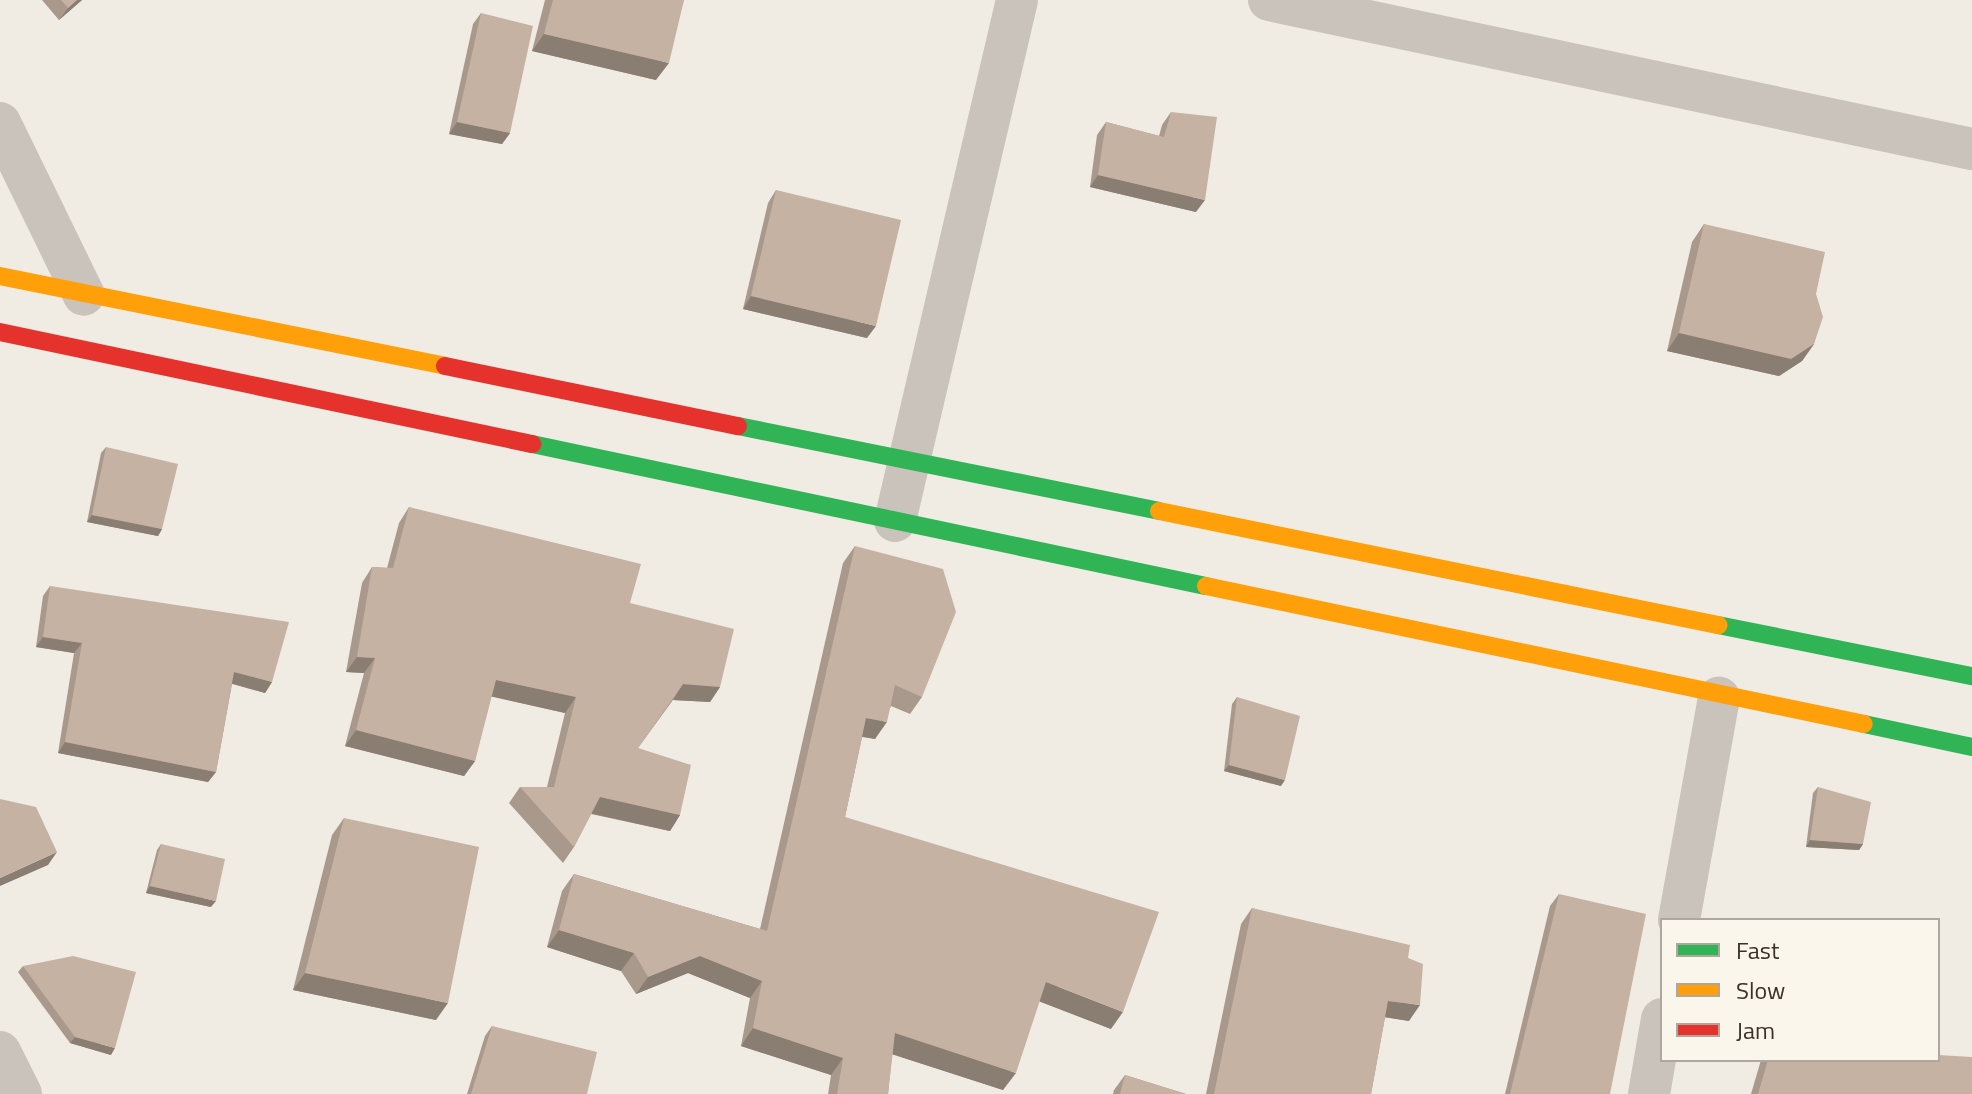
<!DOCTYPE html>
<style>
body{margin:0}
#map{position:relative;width:1972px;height:1094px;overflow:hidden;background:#f0ece3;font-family:"Titillium Web",sans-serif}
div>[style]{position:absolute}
.street>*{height:42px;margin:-21px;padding:0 21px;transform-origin:21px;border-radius:21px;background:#c9c3bb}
.fast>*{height:18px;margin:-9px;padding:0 9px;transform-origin:9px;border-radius:9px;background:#30b455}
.slow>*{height:18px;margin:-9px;padding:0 9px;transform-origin:9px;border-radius:9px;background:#ff9f0a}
.jam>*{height:18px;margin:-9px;padding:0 9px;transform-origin:9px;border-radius:9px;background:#e5322d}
.wall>*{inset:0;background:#a9998c}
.shaded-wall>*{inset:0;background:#8a7d72}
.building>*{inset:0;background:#c5b2a3}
span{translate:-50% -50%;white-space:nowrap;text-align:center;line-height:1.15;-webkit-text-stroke:8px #fbf6eb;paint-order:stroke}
.legend{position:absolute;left:1660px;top:918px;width:280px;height:144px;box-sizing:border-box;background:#fbf6eb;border:2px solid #aea79d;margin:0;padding:10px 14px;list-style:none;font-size:24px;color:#3a3129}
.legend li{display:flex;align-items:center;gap:16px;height:40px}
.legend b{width:40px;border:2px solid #aea79d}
</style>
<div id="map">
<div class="street">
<i style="left:1269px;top:0;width:719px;rotate:11.97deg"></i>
<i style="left:0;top:123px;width:191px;rotate:64deg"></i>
<i style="left:895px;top:521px;width:535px;rotate:-76.82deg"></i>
<i style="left:1679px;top:920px;width:226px;rotate:-79.8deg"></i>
<i style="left:0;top:1052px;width:47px;rotate:63.4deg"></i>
<i style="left:1649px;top:1094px;width:76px;rotate:-80.2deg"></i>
</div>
<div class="fast">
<i style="left:738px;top:426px;width:429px;rotate:11.4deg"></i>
<i style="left:532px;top:444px;width:689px;rotate:11.9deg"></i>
<i style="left:1718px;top:625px;width:259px;rotate:11.4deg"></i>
<i style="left:1864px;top:724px;width:110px;rotate:12deg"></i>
</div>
<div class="slow">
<i style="left:0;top:276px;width:454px;rotate:11.4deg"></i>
<i style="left:1159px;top:511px;width:571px;rotate:11.53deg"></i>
<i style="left:1206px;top:586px;width:672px;rotate:11.84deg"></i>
</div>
<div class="jam">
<i style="left:0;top:332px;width:544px;rotate:11.89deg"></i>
<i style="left:445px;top:366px;width:299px;rotate:11.6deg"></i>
</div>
<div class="wall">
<i style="clip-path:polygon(42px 0,82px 0,59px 20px)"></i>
<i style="clip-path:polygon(545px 0,684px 0,656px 80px,532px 51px)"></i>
<i style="clip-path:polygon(481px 13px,510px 133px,502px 144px,449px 134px,473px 24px)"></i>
<i style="clip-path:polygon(1171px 112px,1196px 212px,1090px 187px,1097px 135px,1106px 122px,1159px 136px,1162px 125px)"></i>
<i style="clip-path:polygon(776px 190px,867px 338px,743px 309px,768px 203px)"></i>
<i style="clip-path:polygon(1704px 224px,1816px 294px,1814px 344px,1802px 361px,1779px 376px,1667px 351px,1692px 242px)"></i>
<i style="clip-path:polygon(106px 447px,162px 529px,158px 536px,87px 522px,101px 453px)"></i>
<i style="clip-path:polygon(409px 507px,630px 603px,720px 687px,710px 702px,673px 700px,638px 748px,680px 815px,670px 831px,591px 814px,574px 847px,563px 863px,509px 803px,520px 787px,547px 787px,565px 713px,491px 696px,475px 761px,464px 776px,345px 746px,364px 673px,346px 672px,362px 583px,372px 567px,387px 568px,399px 523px)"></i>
<i style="clip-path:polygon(855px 546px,922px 697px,910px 714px,891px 706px,875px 739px,862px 737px,845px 817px,1111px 1029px,1039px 1001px,1003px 1090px,892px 1054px,888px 1094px,828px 1094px,831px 1075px,741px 1046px,750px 998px,688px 973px,636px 994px,621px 971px,547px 947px,562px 891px,574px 874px,760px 929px,843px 563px)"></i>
<i style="clip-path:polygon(50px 586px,272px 682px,265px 693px,232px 684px,216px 772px,208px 782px,58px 753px,74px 653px,36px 647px,43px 596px)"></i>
<i style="clip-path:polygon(1237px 697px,1281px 786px,1224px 771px,1232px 704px)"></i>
<i style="clip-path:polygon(1818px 787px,1863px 844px,1859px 850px,1806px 847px,1813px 793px)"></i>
<i style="clip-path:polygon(344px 818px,436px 1020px,293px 990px,332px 835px)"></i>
<i style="clip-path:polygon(161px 844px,211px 907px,146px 893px,157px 850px)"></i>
<i style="clip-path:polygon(1559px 894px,1610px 1094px,1505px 1094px,1550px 906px)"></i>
<i style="clip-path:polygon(1252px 908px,1408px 958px,1409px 1021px,1385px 1017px,1371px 1094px,1206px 1094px,1241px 924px)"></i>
<i style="clip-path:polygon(23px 966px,111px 1055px,70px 1043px,18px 972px)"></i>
<i style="clip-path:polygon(492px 1026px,587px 1094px,467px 1094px,485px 1036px)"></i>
<i style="clip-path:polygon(1761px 1060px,1938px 1060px,1972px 1094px,1751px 1094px)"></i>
<i style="clip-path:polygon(1125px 1075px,1186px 1094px,1113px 1094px,1114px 1090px)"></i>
</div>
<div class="shaded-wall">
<i style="clip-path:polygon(77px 0,82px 0,59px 20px,68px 8px)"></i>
<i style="clip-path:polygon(544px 34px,669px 63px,656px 80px,532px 51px)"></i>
<i style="clip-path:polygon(457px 122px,510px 133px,502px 144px,449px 134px)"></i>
<i style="clip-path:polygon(1098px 175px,1205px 200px,1196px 212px,1090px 187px)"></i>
<i style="clip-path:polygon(751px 296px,876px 326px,867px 338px,743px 309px)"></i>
<i style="clip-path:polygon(1679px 333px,1814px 344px,1802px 361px,1779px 376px,1667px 351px)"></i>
<i style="clip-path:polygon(92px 515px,162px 529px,158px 536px,87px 522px)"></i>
<i style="clip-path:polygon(43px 637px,82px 643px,74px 653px,36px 647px)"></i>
<i style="clip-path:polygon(357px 657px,375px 658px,364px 673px,346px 672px)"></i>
<i style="clip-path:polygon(234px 672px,272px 682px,265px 693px,227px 682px)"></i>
<i style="clip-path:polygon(496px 680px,576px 697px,565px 713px,485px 695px)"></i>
<i style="clip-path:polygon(683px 684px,720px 687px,710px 702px,673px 700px)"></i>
<i style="clip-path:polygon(866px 718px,887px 722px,875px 739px,854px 735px)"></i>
<i style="clip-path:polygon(356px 730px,475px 761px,464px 776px,345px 746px)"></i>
<i style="clip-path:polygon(65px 742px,216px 772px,208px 782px,58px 753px)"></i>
<i style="clip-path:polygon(1229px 765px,1285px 780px,1281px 786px,1224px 771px)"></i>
<i style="clip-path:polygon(600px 797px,680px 815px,670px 831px,589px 813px)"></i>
<i style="clip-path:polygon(1810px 840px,1863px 844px,1859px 850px,1806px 847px)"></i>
<i style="clip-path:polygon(57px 852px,48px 865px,0 886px,0 878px)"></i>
<i style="clip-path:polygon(150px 886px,216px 901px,211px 907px,146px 893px)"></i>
<i style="clip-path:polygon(559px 930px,634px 953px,621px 971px,547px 947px)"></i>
<i style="clip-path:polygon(700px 956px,762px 981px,750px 998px,688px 973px,636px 994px,648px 977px)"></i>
<i style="clip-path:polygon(305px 973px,448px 1003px,436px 1020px,293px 990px)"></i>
<i style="clip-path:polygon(1046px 982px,1123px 1012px,1111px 1029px,1033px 999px)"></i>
<i style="clip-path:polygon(1388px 1001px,1420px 1005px,1409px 1021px,1377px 1016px)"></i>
<i style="clip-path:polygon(753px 1028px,843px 1058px,831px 1075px,741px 1046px)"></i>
<i style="clip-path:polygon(895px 1033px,1016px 1073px,1003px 1090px,882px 1051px)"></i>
<i style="clip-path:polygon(75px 1037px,115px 1048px,111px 1055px,70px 1043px)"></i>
</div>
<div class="building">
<i style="clip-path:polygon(61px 0,77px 0,68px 8px)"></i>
<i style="clip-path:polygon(553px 0,684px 0,669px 63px,544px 34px)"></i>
<i style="clip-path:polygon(481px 13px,533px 26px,510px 133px,457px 122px)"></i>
<i style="clip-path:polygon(1171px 112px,1217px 117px,1205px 200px,1098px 175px,1106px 122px,1164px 137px)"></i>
<i style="clip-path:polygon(776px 190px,901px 220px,876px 326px,751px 296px)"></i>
<i style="clip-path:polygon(1704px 224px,1825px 252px,1816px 294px,1823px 317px,1814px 344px,1791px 359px,1679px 333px)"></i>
<i style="clip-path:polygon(106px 447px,178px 464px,162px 529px,92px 515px)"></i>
<i style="clip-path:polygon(409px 507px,641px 564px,630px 603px,734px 629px,720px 687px,683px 684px,638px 748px,691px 765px,680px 815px,600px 797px,574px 847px,520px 787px,554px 787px,576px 697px,496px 680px,475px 761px,356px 730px,375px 658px,357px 657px,372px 567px,393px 568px)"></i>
<i style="clip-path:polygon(855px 546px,943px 569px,956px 612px,922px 697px,895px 685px,887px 722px,866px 718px,845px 817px,1159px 912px,1123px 1012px,1046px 982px,1016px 1073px,895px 1033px,888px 1094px,837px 1094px,843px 1058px,753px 1028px,762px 981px,700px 956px,648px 977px,634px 953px,559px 930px,574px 874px,767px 931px)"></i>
<i style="clip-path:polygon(50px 586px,289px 622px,272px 682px,234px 672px,216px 772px,65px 742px,82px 643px,43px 637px)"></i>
<i style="clip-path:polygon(1237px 697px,1300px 716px,1285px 780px,1229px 765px)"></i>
<i style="clip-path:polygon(1818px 787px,1871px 802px,1863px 844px,1810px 840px)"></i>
<i style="clip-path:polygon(0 799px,36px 807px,57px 852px,0 878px)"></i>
<i style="clip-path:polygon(344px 818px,479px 847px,448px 1003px,305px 973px)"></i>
<i style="clip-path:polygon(161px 844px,225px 859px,216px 901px,150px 886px)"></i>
<i style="clip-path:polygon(1559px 894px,1646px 914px,1610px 1094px,1510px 1094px)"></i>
<i style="clip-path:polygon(1252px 908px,1410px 945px,1408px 958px,1423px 964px,1420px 1005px,1388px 1001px,1371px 1094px,1214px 1094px)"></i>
<i style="clip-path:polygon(73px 956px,136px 972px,115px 1048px,75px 1037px,23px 966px)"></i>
<i style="clip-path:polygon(492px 1026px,597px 1052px,587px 1094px,471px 1094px)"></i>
<i style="clip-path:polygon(1938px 1055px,1972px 1057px,1972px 1094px,1758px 1094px,1768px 1060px,1938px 1060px)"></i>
<i style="clip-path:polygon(1125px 1075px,1186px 1094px,1120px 1094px)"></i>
</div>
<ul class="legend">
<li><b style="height:10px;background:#30b455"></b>Fast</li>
<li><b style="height:10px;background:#ff9f0a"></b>Slow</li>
<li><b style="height:10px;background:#e5322d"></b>Jam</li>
</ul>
</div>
